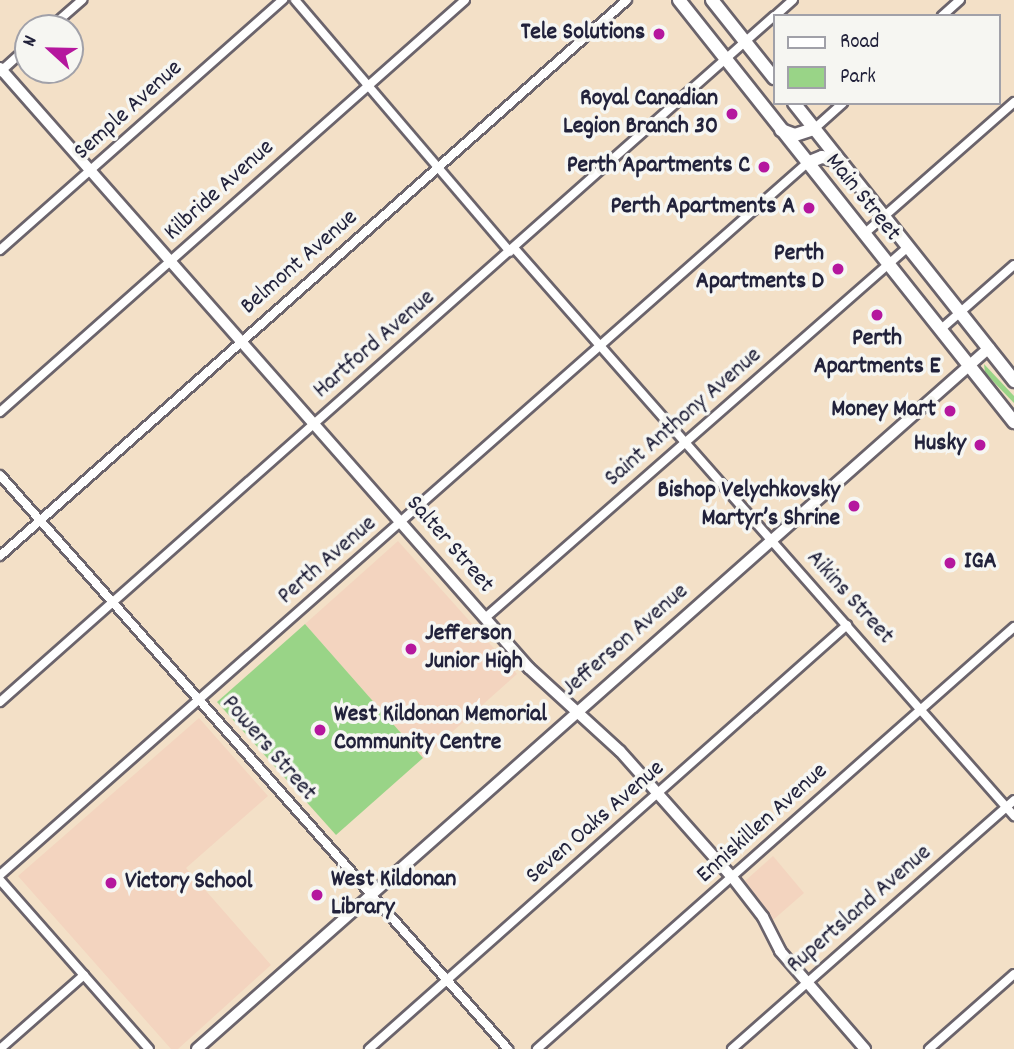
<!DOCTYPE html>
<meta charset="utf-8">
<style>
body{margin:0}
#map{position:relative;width:1014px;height:1049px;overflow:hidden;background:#f3e0c7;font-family:Dekko,sans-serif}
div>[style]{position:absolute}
.built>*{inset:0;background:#f3d4bf}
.green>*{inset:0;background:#99d487}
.roads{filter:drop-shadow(2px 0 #6b646c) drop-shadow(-2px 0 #6b646c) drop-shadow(0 2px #6b646c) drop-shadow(0 -2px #6b646c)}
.street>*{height:8px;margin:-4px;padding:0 4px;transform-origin:4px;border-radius:4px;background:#fff}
.secondary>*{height:10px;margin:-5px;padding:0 5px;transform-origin:5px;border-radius:5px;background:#fff}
.primary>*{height:12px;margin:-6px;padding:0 6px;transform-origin:6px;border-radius:6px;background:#fff}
.dots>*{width:19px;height:19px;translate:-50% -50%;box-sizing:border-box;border:4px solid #f6f6f2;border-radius:50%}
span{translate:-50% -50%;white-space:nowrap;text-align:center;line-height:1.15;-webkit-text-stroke:7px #f6f6f2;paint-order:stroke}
.poi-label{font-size:24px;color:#22223b;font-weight:700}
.right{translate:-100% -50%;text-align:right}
.left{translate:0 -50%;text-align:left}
.street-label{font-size:24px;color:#22223b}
.legend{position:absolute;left:773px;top:14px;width:228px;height:91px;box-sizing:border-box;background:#f6f6f2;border:2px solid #a1a1a9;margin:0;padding:9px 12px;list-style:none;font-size:21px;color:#22223b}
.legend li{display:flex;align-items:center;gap:14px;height:35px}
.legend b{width:35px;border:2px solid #a1a1a9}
.north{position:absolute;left:14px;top:14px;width:70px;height:70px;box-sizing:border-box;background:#f6f6f2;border:2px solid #a1a1a9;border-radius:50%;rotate:292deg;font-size:19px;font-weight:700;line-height:28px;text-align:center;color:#22223b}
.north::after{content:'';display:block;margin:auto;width:24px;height:32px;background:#b5179e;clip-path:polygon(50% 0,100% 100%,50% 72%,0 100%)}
</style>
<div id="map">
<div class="built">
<i style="clip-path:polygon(398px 541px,517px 674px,423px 758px,305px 624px)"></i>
<i style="clip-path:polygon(199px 718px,268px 796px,186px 868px,271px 965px,178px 1049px,171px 1049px,18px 876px)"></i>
<i style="clip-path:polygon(773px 856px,804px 893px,773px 920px,745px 881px)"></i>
</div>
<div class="green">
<i style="clip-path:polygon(984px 364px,1014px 396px,1014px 403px,985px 373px)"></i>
<i style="clip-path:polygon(305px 624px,423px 758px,336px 835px,217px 702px)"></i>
</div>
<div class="roads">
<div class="street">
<i style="left:295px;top:0;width:331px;rotate:49.5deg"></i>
<i style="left:775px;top:16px;width:24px;rotate:-42deg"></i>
<i style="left:942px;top:16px;width:24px;rotate:-42deg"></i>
<i style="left:50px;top:28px;width:43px;rotate:-41.2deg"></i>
<i style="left:0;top:72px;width:38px;rotate:-42deg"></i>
<i style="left:814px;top:129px;width:39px;rotate:-42deg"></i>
<i style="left:864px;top:234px;width:200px;rotate:-41.3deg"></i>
<i style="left:514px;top:248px;width:757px;rotate:48.64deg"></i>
<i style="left:0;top:250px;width:378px;rotate:-41.5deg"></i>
<i style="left:940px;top:330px;width:98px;rotate:-41.3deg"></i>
<i style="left:0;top:412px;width:621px;rotate:-41.54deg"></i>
<i style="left:0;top:475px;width:767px;rotate:48.49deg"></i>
<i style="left:0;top:556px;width:838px;rotate:-41.57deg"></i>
<i style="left:485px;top:618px;width:563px;rotate:-41.25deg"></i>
<i style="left:0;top:702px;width:1034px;rotate:-41.55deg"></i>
<i style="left:0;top:875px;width:1076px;rotate:-41.42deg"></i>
<i style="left:0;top:880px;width:225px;rotate:48.6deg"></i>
<i style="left:0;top:1049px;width:112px;rotate:-41.4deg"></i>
<i style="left:369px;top:1049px;width:639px;rotate:-41.57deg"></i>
<i style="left:537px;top:1049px;width:637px;rotate:-41.5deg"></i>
<i style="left:732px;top:1049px;width:376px;rotate:-41.4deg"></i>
<i style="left:929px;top:1049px;width:113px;rotate:-41.4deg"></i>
</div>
<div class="secondary">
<i style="left:0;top:68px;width:800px;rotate:48.6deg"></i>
<i style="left:529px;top:668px;width:123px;rotate:42.4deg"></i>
<i style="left:620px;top:751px;width:169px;rotate:48.4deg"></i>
<i style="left:732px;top:877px;width:51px;rotate:52.2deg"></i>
<i style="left:763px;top:917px;width:38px;rotate:63deg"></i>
<i style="left:780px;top:951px;width:130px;rotate:49.1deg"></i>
<i style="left:197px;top:1049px;width:1058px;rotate:-41.51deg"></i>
</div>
<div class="primary">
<i style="left:679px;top:0;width:539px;rotate:51.56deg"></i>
<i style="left:712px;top:0;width:100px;rotate:51.5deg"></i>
<i style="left:794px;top:103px;width:355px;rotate:51.6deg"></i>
<i style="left:781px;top:130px;width:15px;rotate:20deg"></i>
<i style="left:795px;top:135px;width:20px;rotate:-18deg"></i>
<i style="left:807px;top:163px;width:16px;rotate:-22deg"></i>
<i style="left:822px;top:157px;width:18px;rotate:13deg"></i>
</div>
</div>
<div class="dots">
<i style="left:659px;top:34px;background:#b5179e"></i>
<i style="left:732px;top:114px;background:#b5179e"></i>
<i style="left:764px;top:167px;background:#b5179e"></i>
<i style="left:809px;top:208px;background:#b5179e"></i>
<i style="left:838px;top:269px;background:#b5179e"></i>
<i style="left:877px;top:315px;background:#b5179e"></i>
<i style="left:950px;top:411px;background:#b5179e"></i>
<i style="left:980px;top:445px;background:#b5179e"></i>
<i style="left:854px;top:506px;background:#b5179e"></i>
<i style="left:950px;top:563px;background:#b5179e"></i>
<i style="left:411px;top:649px;background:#b5179e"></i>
<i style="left:320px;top:730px;background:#b5179e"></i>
<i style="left:111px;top:883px;background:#b5179e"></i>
<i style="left:317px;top:895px;background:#b5179e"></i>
</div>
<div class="poi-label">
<span class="right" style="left:645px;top:34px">Tele Solutions</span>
<span class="right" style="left:718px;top:114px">Royal Canadian<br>Legion Branch 30</span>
<span class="right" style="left:750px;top:167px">Perth Apartments C</span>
<span class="right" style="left:795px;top:208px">Perth Apartments A</span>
<span class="right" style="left:824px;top:269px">Perth<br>Apartments D</span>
<span style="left:877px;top:354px">Perth<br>Apartments E</span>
<span class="right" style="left:936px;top:411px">Money Mart</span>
<span class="right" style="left:966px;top:445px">Husky</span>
<span class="right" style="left:840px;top:506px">Bishop Velychkovsky<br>Martyr’s Shrine</span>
<span class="left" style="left:964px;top:563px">IGA</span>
<span class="left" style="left:425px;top:649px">Jefferson<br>Junior High</span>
<span class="left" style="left:334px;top:730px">West Kildonan Memorial<br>Community Centre</span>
<span class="left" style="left:331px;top:895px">West Kildonan<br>Library</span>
<span class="left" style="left:125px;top:883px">Victory School</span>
</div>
<div class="street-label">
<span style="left:129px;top:111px;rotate:-42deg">Semple Avenue</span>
<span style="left:220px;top:191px;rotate:-42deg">Kilbride Avenue</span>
<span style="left:862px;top:198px;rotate:51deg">Main Street</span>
<span style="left:300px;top:263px;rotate:-41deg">Belmont Avenue</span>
<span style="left:375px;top:345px;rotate:-41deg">Hartford Avenue</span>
<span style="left:684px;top:418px;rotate:-41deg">Saint Anthony Avenue</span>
<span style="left:449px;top:545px;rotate:49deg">Salter Street</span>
<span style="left:328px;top:561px;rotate:-41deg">Perth Avenue</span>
<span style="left:849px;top:598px;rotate:48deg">Aikins Street</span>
<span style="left:626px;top:641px;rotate:-41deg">Jefferson Avenue</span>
<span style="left:268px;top:749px;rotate:49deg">Powers Street</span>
<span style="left:596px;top:823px;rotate:-41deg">Seven Oaks Avenue</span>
<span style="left:763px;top:824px;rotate:-42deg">Enniskillen Avenue</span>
<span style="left:860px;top:910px;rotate:-41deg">Rupertsland Avenue</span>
</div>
<ul class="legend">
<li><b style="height:9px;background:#fff"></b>Road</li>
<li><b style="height:19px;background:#99d487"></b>Park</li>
</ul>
<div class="north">N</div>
</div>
